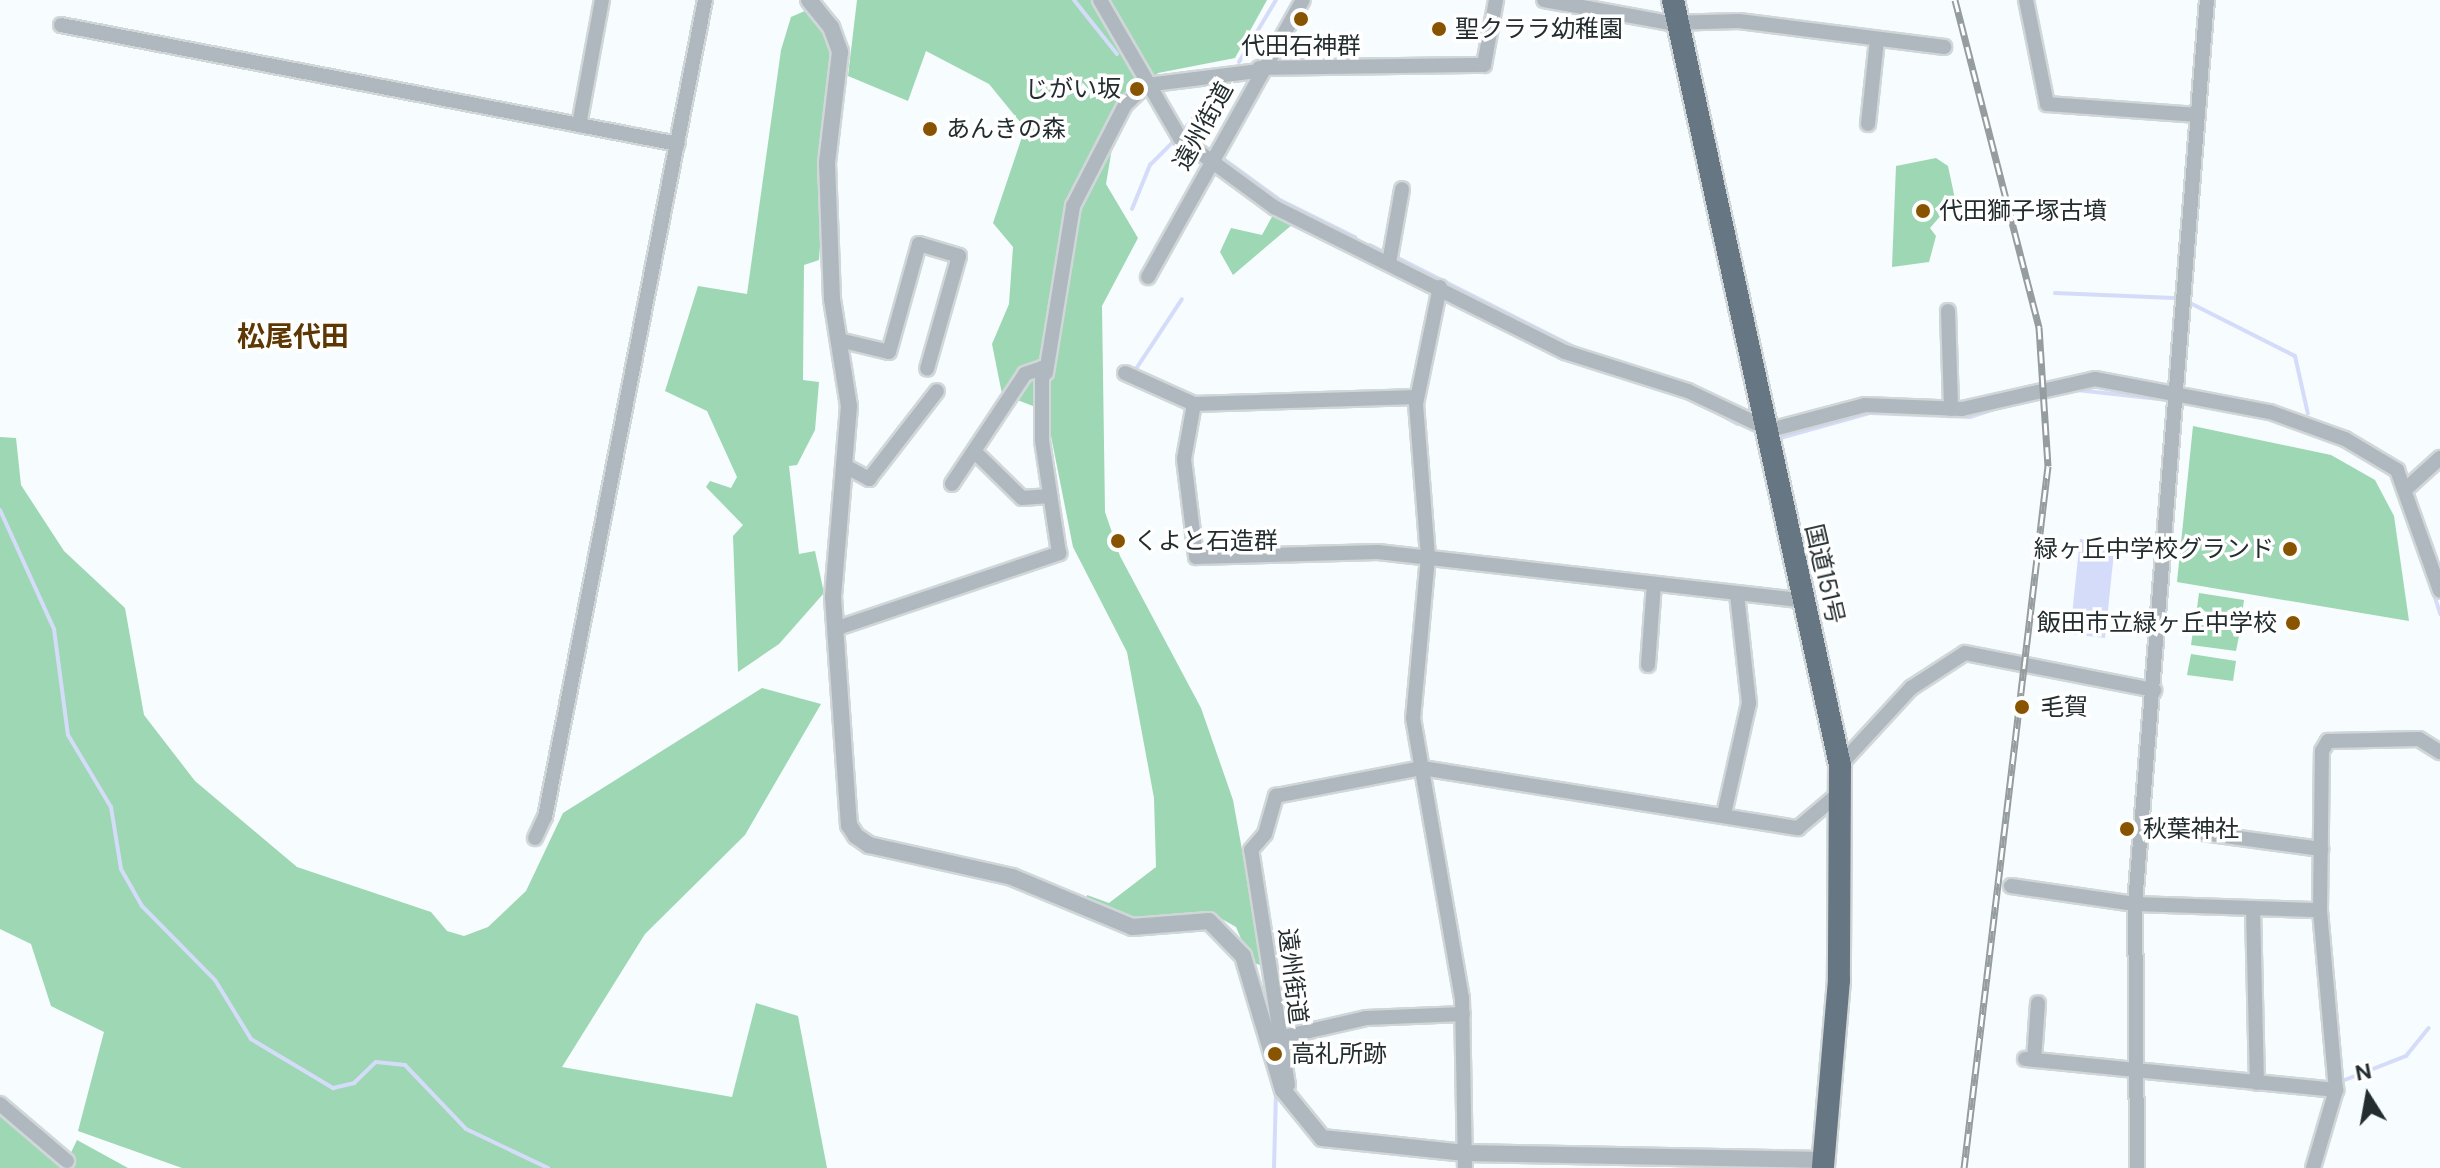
<!DOCTYPE html>
<meta charset="utf-8">
<style>
body{margin:0}
#map{position:relative;width:2440px;height:1168px;overflow:hidden;background:#f7fcfe;font-family:"DM Sans","Noto Sans JP",sans-serif}
div>[style]{position:absolute}
.green>*{inset:0;background:#9dd7b3}
.water>*{inset:0;background:#d5dcf9}
.stream>*{height:4px;margin:-2px;padding:0 2px;transform-origin:2px;border-radius:2px;background:#d5dcf9}
.roads{filter:drop-shadow(2px 0 #d1d7d9) drop-shadow(-2px 0 #d1d7d9) drop-shadow(0 2px #d1d7d9) drop-shadow(0 -2px #d1d7d9)}
.minor>*{height:14px;margin:-7px;padding:0 7px;transform-origin:7px;border-radius:7px;background:#b0b8bf}
.tertiary>*{height:16px;margin:-8px;padding:0 8px;transform-origin:8px;border-radius:8px;background:#b0b8bf}
.trunk>*{height:22px;margin:-11px;padding:0 11px;transform-origin:11px;border-radius:11px;background:#677683}
.rail>*{height:7px;margin-top:-3.5px;transform-origin:0;background:repeating-linear-gradient(90deg,#fff 0 12px,#969d9f 0 24px);box-sizing:border-box;border-block:2px solid #969d9f}
.dots>*{width:22px;height:22px;translate:-50% -50%;box-sizing:border-box;border:4px solid #fff;border-radius:50%}
span{translate:-50% -50%;white-space:nowrap;text-align:center;line-height:1.15;-webkit-text-stroke:7px #fff;paint-order:stroke}
.poi-label{font-size:24px;color:#232d2f}
.left{translate:0 -50%;text-align:left}
.right{translate:-100% -50%;text-align:right}
.street-label{font-size:24px;color:#232d2f}
.quarter-label{font-size:28px;color:#5d3804;font-weight:700}
.north{position:absolute;left:2328px;top:1056px;width:80px;height:80px;-webkit-text-stroke:6px #fff;paint-order:stroke;rotate:349deg;font-size:22px;font-weight:700;line-height:32px;text-align:center;color:#232d2f}
.north::after{content:'';display:block;margin:auto;width:28px;height:36px;background:#232d2f;clip-path:polygon(50% 0,100% 100%,50% 72%,0 100%)}
</style>
<div id="map">
<div class="green">
<i style="clip-path:polygon(857px 0,1267px 0,1235px 58px,1158px 73px,1116px 124px,1106px 184px,1138px 238px,1102px 306px,1105px 512px,1120px 556px,1201px 708px,1233px 800px,1263px 966px,1251px 962px,1236px 927px,1213px 914px,1133px 919px,1086px 902px,1087px 895px,1109px 903px,1156px 867px,1154px 798px,1127px 652px,1073px 547px,1046px 411px,1002px 394px,992px 344px,1009px 304px,1013px 247px,993px 223px,1025px 128px,989px 84px,926px 51px,908px 101px,848px 76px)"></i>
<i style="clip-path:polygon(807px 10px,834px 47px,819px 260px,804px 265px,803px 380px,819px 382px,815px 430px,797px 465px,789px 466px,799px 554px,815px 551px,824px 593px,779px 644px,738px 672px,733px 536px,743px 525px,706px 487px,710px 481px,731px 488px,737px 477px,707px 411px,665px 391px,698px 286px,747px 294px,781px 50px,791px 17px)"></i>
<i style="clip-path:polygon(1936px 158px,1948px 166px,1955px 199px,1930px 228px,1936px 236px,1929px 262px,1892px 267px,1896px 166px)"></i>
<i style="clip-path:polygon(1273px 215px,1293px 224px,1233px 275px,1220px 252px,1231px 228px,1262px 235px)"></i>
<i style="clip-path:polygon(2193px 426px,2331px 455px,2375px 480px,2394px 516px,2409px 621px,2177px 582px)"></i>
<i style="clip-path:polygon(0 437px,16px 438px,21px 485px,64px 551px,125px 608px,144px 715px,195px 781px,297px 867px,431px 912px,447px 931px,464px 936px,488px 927px,526px 891px,563px 813px,762px 688px,821px 704px,745px 835px,645px 934px,562px 1067px,732px 1097px,756px 1003px,798px 1016px,827px 1168px,182px 1168px,78px 1131px,104px 1032px,51px 1006px,31px 944px,0 929px)"></i>
<i style="clip-path:polygon(2199px 593px,2244px 600px,2241px 622px,2196px 616px)"></i>
<i style="clip-path:polygon(2194px 624px,2240px 631px,2236px 651px,2191px 645px)"></i>
<i style="clip-path:polygon(2191px 654px,2236px 661px,2233px 681px,2187px 675px)"></i>
<i style="clip-path:polygon(0 1104px,67px 1161px,77px 1140px,128px 1168px,0 1168px)"></i>
</div>
<div class="water">
<i style="clip-path:polygon(2080px 539px,2115px 543px,2105px 638px,2070px 634px)"></i>
</div>
<div class="stream">
<i style="left:1074px;top:0;width:69px;rotate:51.5deg"></i>
<i style="left:1239px;top:62px;width:72px;rotate:-59.2deg"></i>
<i style="left:1160px;top:89px;width:17px;rotate:62deg"></i>
<i style="left:1182px;top:132px;width:68px;rotate:-51.6deg"></i>
<i style="left:1193px;top:139px;width:13px;rotate:32deg"></i>
<i style="left:1221px;top:157px;width:73px;rotate:36.1deg"></i>
<i style="left:1280px;top:200px;width:84px;rotate:26.3deg"></i>
<i style="left:1132px;top:209px;width:48px;rotate:-67.8deg"></i>
<i style="left:1150px;top:165px;width:33px;rotate:-45deg"></i>
<i style="left:1370px;top:245px;width:16px;rotate:27deg"></i>
<i style="left:1400px;top:259px;width:202px;rotate:26.8deg"></i>
<i style="left:2055px;top:293px;width:119px;rotate:2.4deg"></i>
<i style="left:2192px;top:304px;width:115px;rotate:26.8deg"></i>
<i style="left:2295px;top:356px;width:59px;rotate:77.4deg"></i>
<i style="left:1134px;top:372px;width:87px;rotate:-56.7deg"></i>
<i style="left:2077px;top:390px;width:92px;rotate:6.3deg"></i>
<i style="left:1720px;top:414px;width:20px;rotate:30deg"></i>
<i style="left:1780px;top:438px;width:93px;rotate:-15.5deg"></i>
<i style="left:1870px;top:413px;width:100px;rotate:2.3deg"></i>
<i style="left:1970px;top:417px;width:36px;rotate:-18deg"></i>
<i style="left:0;top:510px;width:131px;rotate:65.6deg"></i>
<i style="left:54px;top:629px;width:107px;rotate:82.5deg"></i>
<i style="left:68px;top:735px;width:84px;rotate:59.2deg"></i>
<i style="left:111px;top:807px;width:63px;rotate:80.8deg"></i>
<i style="left:121px;top:869px;width:43px;rotate:60.4deg"></i>
<i style="left:142px;top:906px;width:104px;rotate:45.4deg"></i>
<i style="left:215px;top:980px;width:69px;rotate:58.6deg"></i>
<i style="left:251px;top:1039px;width:96px;rotate:30.9deg"></i>
<i style="left:333px;top:1088px;width:22px;rotate:-13deg"></i>
<i style="left:354px;top:1083px;width:30px;rotate:-44deg"></i>
<i style="left:376px;top:1062px;width:29px;rotate:6deg"></i>
<i style="left:405px;top:1065px;width:88px;rotate:46.4deg"></i>
<i style="left:466px;top:1129px;width:91px;rotate:25.4deg"></i>
<i style="left:2428px;top:576px;width:40px;rotate:72deg"></i>
<i style="left:2342px;top:1081px;width:69px;rotate:-21.3deg"></i>
<i style="left:2406px;top:1056px;width:36px;rotate:-51deg"></i>
<i style="left:1274px;top:1168px;width:78px;rotate:-88.5deg"></i>
</div>
<div class="roads">
<div class="minor">
<i style="left:1100px;top:0;width:160px;rotate:59.9deg"></i>
<i style="left:1180px;top:138px;width:117px;rotate:36.3deg"></i>
<i style="left:1274px;top:207px;width:325px;rotate:26.5deg"></i>
<i style="left:1565px;top:352px;width:129px;rotate:17.6deg"></i>
<i style="left:1688px;top:391px;width:91px;rotate:25.4deg"></i>
<i style="left:1770px;top:430px;width:98px;rotate:-14.7deg"></i>
<i style="left:1865px;top:405px;width:97px;rotate:2.4deg"></i>
<i style="left:1962px;top:409px;width:136px;rotate:-12.7deg"></i>
<i style="left:2095px;top:379px;width:178px;rotate:10.7deg"></i>
<i style="left:2270px;top:412px;width:80px;rotate:19.8deg"></i>
<i style="left:2345px;top:439px;width:61px;rotate:30.8deg"></i>
<i style="left:2397px;top:470px;width:128px;rotate:70.4deg"></i>
<i style="left:1544px;top:0;width:127px;rotate:10.4deg"></i>
<i style="left:1669px;top:23px;width:70px;rotate:-1.6deg"></i>
<i style="left:1739px;top:21px;width:207px;rotate:7.2deg"></i>
<i style="left:2026px;top:0;width:106px;rotate:78.6deg"></i>
<i style="left:2047px;top:104px;width:151px;rotate:4.2deg"></i>
<i style="left:61px;top:25px;width:628px;rotate:10.92deg"></i>
<i style="left:1259px;top:68px;width:225px;rotate:-0.8deg"></i>
<i style="left:1484px;top:65px;width:66px;rotate:-79.5deg"></i>
<i style="left:1868px;top:124px;width:84px;rotate:-83.9deg"></i>
<i style="left:579px;top:125px;width:127px;rotate:-79.6deg"></i>
<i style="left:1389px;top:263px;width:75px;rotate:-80deg"></i>
<i style="left:1148px;top:277px;width:317px;rotate:-60.8deg"></i>
<i style="left:1440px;top:287px;width:119px;rotate:101.6deg"></i>
<i style="left:1416px;top:404px;width:153px;rotate:85.5deg"></i>
<i style="left:1428px;top:557px;width:162px;rotate:95.3deg"></i>
<i style="left:1413px;top:718px;width:284px;rotate:80.1deg"></i>
<i style="left:1462px;top:998px;width:170px;rotate:89deg"></i>
<i style="left:1948px;top:311px;width:98px;rotate:88.2deg"></i>
<i style="left:839px;top:340px;width:51px;rotate:13.5deg"></i>
<i style="left:889px;top:352px;width:112px;rotate:-74.5deg"></i>
<i style="left:919px;top:244px;width:42px;rotate:16.7deg"></i>
<i style="left:959px;top:256px;width:117px;rotate:105.8deg"></i>
<i style="left:1046px;top:373px;width:169px;rotate:-80.8deg"></i>
<i style="left:1073px;top:206px;width:114px;rotate:-62.8deg"></i>
<i style="left:1125px;top:105px;width:29px;rotate:-44deg"></i>
<i style="left:1146px;top:85px;width:113px;rotate:-7.1deg"></i>
<i style="left:1125px;top:373px;width:76px;rotate:24.2deg"></i>
<i style="left:1417px;top:397px;width:223px;rotate:178.2deg"></i>
<i style="left:1194px;top:404px;width:56px;rotate:100.3deg"></i>
<i style="left:1184px;top:459px;width:99px;rotate:83deg"></i>
<i style="left:1196px;top:557px;width:182px;rotate:-1.6deg"></i>
<i style="left:1378px;top:552px;width:430px;rotate:6.5deg"></i>
<i style="left:977px;top:454px;width:63px;rotate:44.4deg"></i>
<i style="left:1022px;top:498px;width:28px;rotate:-4deg"></i>
<i style="left:843px;top:465px;width:30px;rotate:28deg"></i>
<i style="left:869px;top:479px;width:111px;rotate:-52.3deg"></i>
<i style="left:2407px;top:488px;width:45px;rotate:-42.3deg"></i>
<i style="left:835px;top:629px;width:237px;rotate:-18.7deg"></i>
<i style="left:1059px;top:553px;width:114px;rotate:-98.6deg"></i>
<i style="left:1042px;top:440px;width:72px;rotate:-90deg"></i>
<i style="left:1042px;top:368px;width:18px;rotate:161deg"></i>
<i style="left:1025px;top:374px;width:132px;rotate:123.6deg"></i>
<i style="left:1648px;top:665px;width:81px;rotate:-85.8deg"></i>
<i style="left:1840px;top:765px;width:105px;rotate:-47.3deg"></i>
<i style="left:1911px;top:688px;width:64px;rotate:-32.9deg"></i>
<i style="left:1965px;top:653px;width:193px;rotate:11.1deg"></i>
<i style="left:1724px;top:814px;width:114px;rotate:-77.3deg"></i>
<i style="left:1749px;top:703px;width:110px;rotate:-96.3deg"></i>
<i style="left:2143px;top:825px;width:180px;rotate:7.7deg"></i>
<i style="left:535px;top:838px;width:23px;rotate:-65deg"></i>
<i style="left:545px;top:817px;width:833px;rotate:-78.92deg"></i>
<i style="left:2011px;top:886px;width:125px;rotate:8.3deg"></i>
<i style="left:2135px;top:904px;width:185px;rotate:1.9deg"></i>
<i style="left:2253px;top:908px;width:175px;rotate:88.7deg"></i>
<i style="left:1279px;top:1038px;width:89px;rotate:-12.9deg"></i>
<i style="left:1366px;top:1018px;width:97px;rotate:-2.4deg"></i>
<i style="left:2025px;top:1059px;width:313px;rotate:5.7deg"></i>
<i style="left:2034px;top:1060px;width:57px;rotate:-86deg"></i>
<i style="left:1288px;top:1085px;width:238px;rotate:-98.9deg"></i>
<i style="left:1251px;top:850px;width:21px;rotate:-49deg"></i>
<i style="left:1265px;top:834px;width:40px;rotate:-74deg"></i>
<i style="left:1276px;top:796px;width:149px;rotate:-10.9deg"></i>
<i style="left:1422px;top:768px;width:381px;rotate:9.1deg"></i>
<i style="left:1798px;top:828px;width:51px;rotate:-40.2deg"></i>
<i style="left:0;top:1104px;width:88px;rotate:40.4deg"></i>
<i style="left:2137px;top:1168px;width:264px;rotate:-90.4deg"></i>
<i style="left:2135px;top:904px;width:907px;rotate:-85.45deg"></i>
<i style="left:2313px;top:1168px;width:81px;rotate:-73.6deg"></i>
<i style="left:2336px;top:1090px;width:181px;rotate:-95.1deg"></i>
<i style="left:2320px;top:910px;width:159px;rotate:-89.3deg"></i>
<i style="left:2322px;top:751px;width:12px;rotate:-59deg"></i>
<i style="left:2328px;top:741px;width:91px;rotate:-1.3deg"></i>
<i style="left:2419px;top:739px;width:25px;rotate:32deg"></i>
</div>
<div class="tertiary">
<i style="left:809px;top:0;width:35px;rotate:51deg"></i>
<i style="left:831px;top:27px;width:27px;rotate:70deg"></i>
<i style="left:840px;top:52px;width:112px;rotate:96.7deg"></i>
<i style="left:827px;top:163px;width:136px;rotate:87.9deg"></i>
<i style="left:832px;top:299px;width:108px;rotate:81deg"></i>
<i style="left:849px;top:406px;width:192px;rotate:94.8deg"></i>
<i style="left:833px;top:597px;width:229px;rotate:86deg"></i>
<i style="left:849px;top:825px;width:13px;rotate:58deg"></i>
<i style="left:856px;top:836px;width:16px;rotate:35deg"></i>
<i style="left:869px;top:845px;width:147px;rotate:12.6deg"></i>
<i style="left:1012px;top:877px;width:130px;rotate:22.6deg"></i>
<i style="left:1132px;top:927px;width:77px;rotate:-4.5deg"></i>
<i style="left:1209px;top:921px;width:49px;rotate:45.8deg"></i>
<i style="left:1243px;top:956px;width:140px;rotate:73.4deg"></i>
<i style="left:1283px;top:1090px;width:62px;rotate:50.9deg"></i>
<i style="left:1322px;top:1138px;width:144px;rotate:6deg"></i>
<i style="left:1465px;top:1153px;width:359px;rotate:1.1deg"></i>
</div>
<div class="trunk">
<i style="left:1673px;top:0;width:783px;rotate:77.69deg"></i>
<i style="left:1840px;top:765px;width:215px;rotate:90.3deg"></i>
<i style="left:1839px;top:980px;width:189px;rotate:94.9deg"></i>
</div>
</div>
<div class="rail">
<i style="left:1955px;top:0;width:338px;rotate:75.6deg"></i>
<i style="left:2039px;top:327px;width:139px;rotate:86.3deg"></i>
<i style="left:2048px;top:466px;width:707px;rotate:96.82deg"></i>
</div>
<div class="dots">
<i style="left:1301px;top:19px;background:#895400"></i>
<i style="left:1439px;top:29px;background:#895400"></i>
<i style="left:1137px;top:89px;background:#895400"></i>
<i style="left:930px;top:129px;background:#895400"></i>
<i style="left:1923px;top:211px;background:#895400"></i>
<i style="left:1118px;top:541px;background:#895400"></i>
<i style="left:2290px;top:549px;background:#895400"></i>
<i style="left:2293px;top:623px;background:#895400"></i>
<i style="left:2022px;top:707px;background:#895400"></i>
<i style="left:2127px;top:829px;background:#895400"></i>
<i style="left:1275px;top:1054px;background:#895400"></i>
</div>
<div class="poi-label">
<span class="left" style="left:1455px;top:29px">聖クララ幼稚園</span>
<span style="left:1301px;top:46px">代田石神群</span>
<span class="right" style="left:1121px;top:89px">じがい坂</span>
<span class="left" style="left:946px;top:129px">あんきの森</span>
<span class="left" style="left:1939px;top:211px">代田獅子塚古墳</span>
<span class="left" style="left:1134px;top:541px">くよと石造群</span>
<span class="right" style="left:2274px;top:549px">緑ヶ丘中学校グランド</span>
<span class="right" style="left:2277px;top:623px">飯田市立緑ヶ丘中学校</span>
<span class="left" style="left:2040px;top:707px">毛賀</span>
<span class="left" style="left:2143px;top:829px">秋葉神社</span>
<span class="left" style="left:1291px;top:1054px">高礼所跡</span>
</div>
<div class="street-label">
<span style="left:1203px;top:126px;rotate:-61deg">遠州街道</span>
<span style="left:1825px;top:574px;rotate:77deg">国道151号</span>
<span style="left:1293px;top:976px;rotate:83deg">遠州街道</span>
</div>
<div class="quarter-label">
<span style="left:293px;top:337px">松尾代田</span>
</div>
<div class="north">N</div>
</div>
